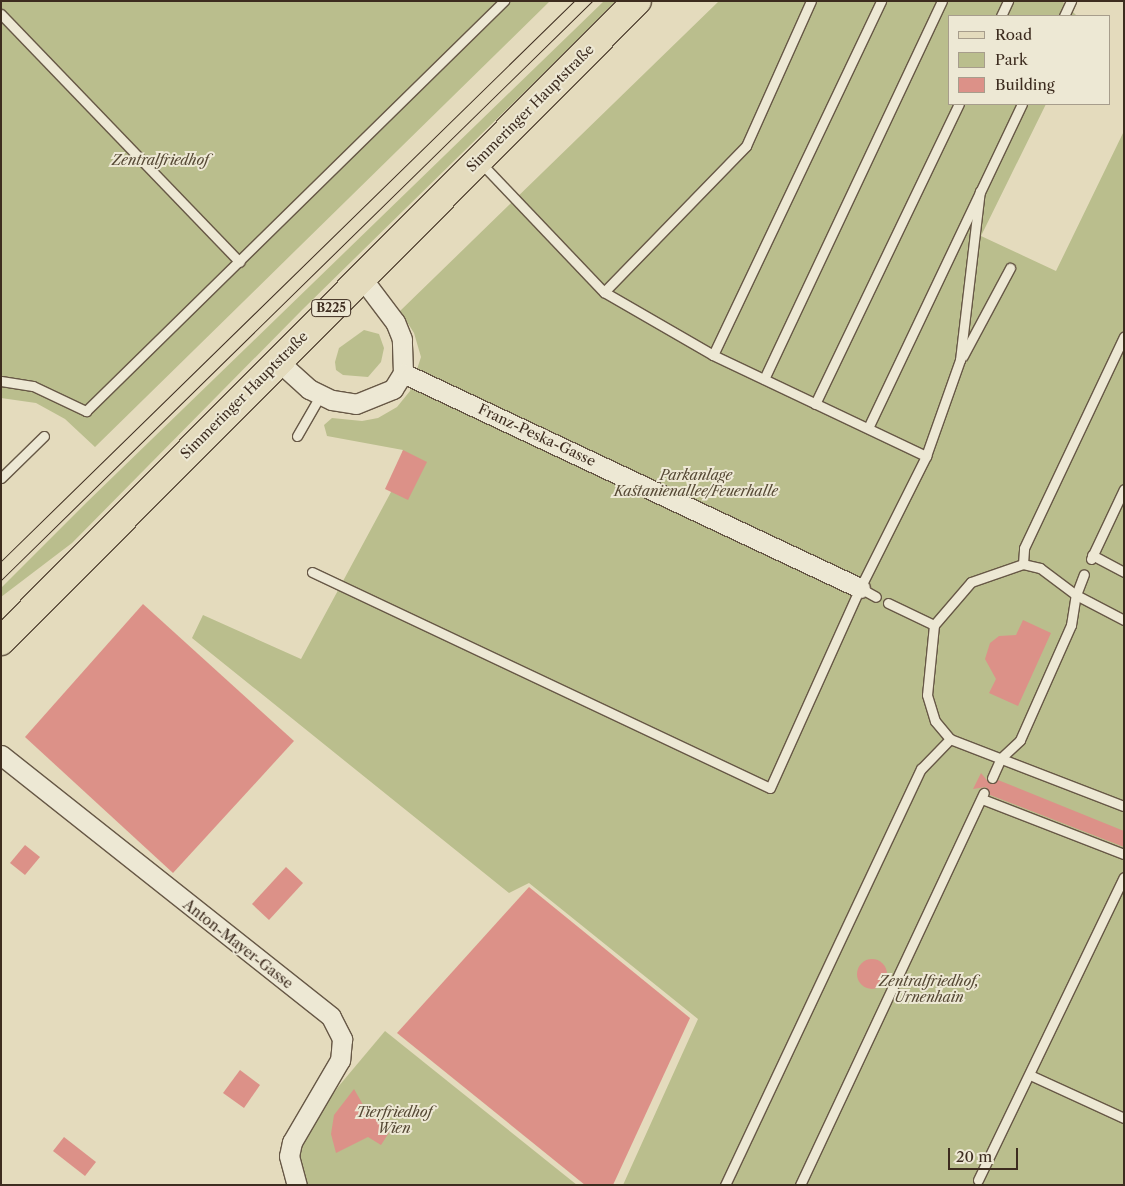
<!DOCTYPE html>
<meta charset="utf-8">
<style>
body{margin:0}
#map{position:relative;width:1125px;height:1186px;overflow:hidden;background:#e4dbbd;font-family:"Libre Caslon Text",serif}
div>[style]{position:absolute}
.green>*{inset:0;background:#babe8d}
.building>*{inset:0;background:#dc9188}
.round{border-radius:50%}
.roads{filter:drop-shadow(1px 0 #675846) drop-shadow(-1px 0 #675846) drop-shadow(0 1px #675846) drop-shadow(0 -1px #675846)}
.service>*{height:9px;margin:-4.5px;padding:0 4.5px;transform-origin:4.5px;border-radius:4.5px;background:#ede8d4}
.minor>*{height:19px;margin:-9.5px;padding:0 9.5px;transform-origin:9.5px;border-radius:9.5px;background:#ede8d4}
.primary>*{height:28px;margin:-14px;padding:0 14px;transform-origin:14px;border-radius:14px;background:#e4dbbd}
.tram>*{height:1px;margin:-0.5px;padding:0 0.5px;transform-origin:0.5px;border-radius:0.5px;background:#3d2c1f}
span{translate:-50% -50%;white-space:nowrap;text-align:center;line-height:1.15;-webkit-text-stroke:4px #ede8d4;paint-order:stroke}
.shield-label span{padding:1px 4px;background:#ede8d4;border:1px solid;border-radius:4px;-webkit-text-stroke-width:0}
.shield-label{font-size:12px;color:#3d2c1f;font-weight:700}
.street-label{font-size:14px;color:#3d2c1f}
.park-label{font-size:14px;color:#564935;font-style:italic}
.frame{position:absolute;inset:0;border:2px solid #3d2c1f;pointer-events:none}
.legend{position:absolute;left:948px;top:15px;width:162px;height:90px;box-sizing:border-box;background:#ede8d4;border:1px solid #a79d8c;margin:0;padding:6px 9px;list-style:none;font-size:15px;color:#3d2c1f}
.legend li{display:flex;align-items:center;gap:10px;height:25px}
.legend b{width:25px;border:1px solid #a79d8c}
.scale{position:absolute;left:948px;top:1148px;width:70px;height:22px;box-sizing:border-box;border:2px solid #3d2c1f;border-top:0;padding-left:6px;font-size:15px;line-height:18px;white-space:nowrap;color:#3d2c1f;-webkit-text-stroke:4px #ede8d4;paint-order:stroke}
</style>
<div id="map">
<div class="green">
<i style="clip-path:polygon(1px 1px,550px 1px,95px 447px,65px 419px,36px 403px,1px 398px)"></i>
<i style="clip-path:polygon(604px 1px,617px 1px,302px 310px,72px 543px,1px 597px,1px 588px,87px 502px)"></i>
<i style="clip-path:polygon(719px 1px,1062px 1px,1077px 16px,949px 16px,949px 104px,1046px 104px,981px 236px,1056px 271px,1124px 131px,1124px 1185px,623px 1185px,698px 1019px,529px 883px,509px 893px,192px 638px,203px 615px,301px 659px,391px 492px,403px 450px,327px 436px,324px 425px,332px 418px,362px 421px,378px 418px,397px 407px,410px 391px,421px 357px,414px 333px,400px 311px)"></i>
<i style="clip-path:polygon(364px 330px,379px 334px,384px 348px,381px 362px,368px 377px,343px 375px,336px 370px,335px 362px,339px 348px)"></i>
<i style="clip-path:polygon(385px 1031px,577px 1185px,304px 1185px,299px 1168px,302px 1138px,338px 1087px)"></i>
</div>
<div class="building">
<i style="clip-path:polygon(403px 450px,427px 462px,408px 500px,385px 489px)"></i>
<i style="clip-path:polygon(143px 604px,294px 741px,173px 873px,25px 737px)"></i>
<i style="clip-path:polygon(1023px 620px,1051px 633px,1018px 706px,989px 693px,996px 679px,985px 659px,990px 643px,999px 636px,1016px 635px)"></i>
<i style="clip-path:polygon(981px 773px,990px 784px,998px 780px,1124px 831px,1124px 847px,990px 795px,986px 787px,973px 789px)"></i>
<i style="clip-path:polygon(25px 845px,40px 857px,25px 875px,10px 863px)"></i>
<i style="clip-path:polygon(286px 867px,303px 883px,269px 920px,252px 904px)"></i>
<i style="clip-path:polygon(529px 887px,690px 1018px,613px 1185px,585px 1185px,397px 1033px)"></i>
<i class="round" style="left:857px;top:959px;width:30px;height:30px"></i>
<i style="clip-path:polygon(240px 1070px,260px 1085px,244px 1108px,223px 1093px)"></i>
<i style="clip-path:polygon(354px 1089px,366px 1110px,392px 1128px,381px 1145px,368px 1137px,336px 1153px,331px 1134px,334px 1115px)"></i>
<i style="clip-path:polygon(64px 1137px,96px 1162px,85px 1176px,53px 1151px)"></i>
</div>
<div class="roads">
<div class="service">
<i style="left:1px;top:14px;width:344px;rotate:46.1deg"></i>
<i style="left:1001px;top:16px;width:17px;rotate:-65deg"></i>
<i style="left:1064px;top:16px;width:17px;rotate:-65deg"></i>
<i style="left:480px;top:162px;width:180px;rotate:46.4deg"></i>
<i style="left:604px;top:292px;width:126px;rotate:30deg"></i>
<i style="left:713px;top:355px;width:236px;rotate:25.4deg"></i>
<i style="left:604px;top:292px;width:204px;rotate:-45.8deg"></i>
<i style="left:746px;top:146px;width:159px;rotate:-65.9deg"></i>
<i style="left:713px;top:355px;width:392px;rotate:-64.6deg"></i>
<i style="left:963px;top:356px;width:100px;rotate:-61.9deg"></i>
<i style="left:764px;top:379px;width:418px;rotate:-64.8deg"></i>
<i style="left:1px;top:381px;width:32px;rotate:9deg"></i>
<i style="left:33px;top:386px;width:59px;rotate:25.3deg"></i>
<i style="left:86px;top:411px;width:586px;rotate:-44.45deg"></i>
<i style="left:815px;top:404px;width:333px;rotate:-64.4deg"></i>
<i style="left:868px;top:428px;width:359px;rotate:-64.6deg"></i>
<i style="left:297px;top:436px;width:46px;rotate:-60.1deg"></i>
<i style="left:1px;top:478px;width:60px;rotate:-44.3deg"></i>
<i style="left:1092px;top:555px;width:36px;rotate:28deg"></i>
<i style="left:1091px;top:559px;width:77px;rotate:-64.8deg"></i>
<i style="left:1023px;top:564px;width:16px;rotate:-86deg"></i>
<i style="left:1024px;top:548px;width:234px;rotate:-64.7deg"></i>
<i style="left:312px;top:572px;width:506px;rotate:25.25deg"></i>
<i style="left:770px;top:788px;width:219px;rotate:-65.8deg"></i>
<i style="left:860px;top:588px;width:148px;rotate:-63.4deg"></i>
<i style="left:926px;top:456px;width:102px;rotate:-70.5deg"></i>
<i style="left:960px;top:360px;width:170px;rotate:-83.3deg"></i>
<i style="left:860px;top:588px;width:18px;rotate:29deg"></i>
<i style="left:888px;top:603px;width:51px;rotate:25.6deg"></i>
<i style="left:1124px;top:620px;width:54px;rotate:-152.5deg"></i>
<i style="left:1076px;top:595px;width:45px;rotate:-143.1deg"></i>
<i style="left:1040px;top:568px;width:17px;rotate:-167deg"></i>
<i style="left:1023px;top:564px;width:55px;rotate:160.9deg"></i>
<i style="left:971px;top:582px;width:57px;rotate:130.7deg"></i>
<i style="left:934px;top:625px;width:70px;rotate:95.7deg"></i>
<i style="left:927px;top:695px;width:27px;rotate:73deg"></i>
<i style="left:935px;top:721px;width:23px;rotate:50deg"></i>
<i style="left:950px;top:739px;width:186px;rotate:21.1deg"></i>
<i style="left:992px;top:778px;width:22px;rotate:-66deg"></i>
<i style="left:1001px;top:758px;width:26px;rotate:-43deg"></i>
<i style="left:1020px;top:740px;width:126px;rotate:-66.1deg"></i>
<i style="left:1071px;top:625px;width:30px;rotate:-81deg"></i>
<i style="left:1076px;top:595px;width:22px;rotate:-69deg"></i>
<i style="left:982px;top:799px;width:152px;rotate:21.2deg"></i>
<i style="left:1030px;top:1075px;width:103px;rotate:24.6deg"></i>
<i style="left:978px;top:1180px;width:336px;rotate:-64.3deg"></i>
<i style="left:725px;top:1185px;width:460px;rotate:-64.8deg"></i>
<i style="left:921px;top:769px;width:42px;rotate:-46deg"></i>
<i style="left:800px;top:1185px;width:433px;rotate:-64.9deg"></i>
</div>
<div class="minor">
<i style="left:278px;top:361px;width:42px;rotate:42.1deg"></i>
<i style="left:309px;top:389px;width:25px;rotate:26deg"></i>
<i style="left:332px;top:400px;width:24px;rotate:9deg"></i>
<i style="left:356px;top:404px;width:40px;rotate:-22deg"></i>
<i style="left:393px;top:389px;width:19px;rotate:-58deg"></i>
<i style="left:403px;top:373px;width:34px;rotate:-92deg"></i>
<i style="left:402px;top:339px;width:18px;rotate:-112deg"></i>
<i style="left:395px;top:322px;width:56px;rotate:-127.1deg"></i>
<i style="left:403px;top:373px;width:505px;rotate:25.2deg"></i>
<i style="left:1px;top:755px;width:421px;rotate:38.4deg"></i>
<i style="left:331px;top:1017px;width:25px;rotate:63deg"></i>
<i style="left:342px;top:1039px;width:21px;rotate:95deg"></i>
<i style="left:340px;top:1060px;width:95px;rotate:120.3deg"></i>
<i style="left:292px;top:1142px;width:14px;rotate:102deg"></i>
<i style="left:289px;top:1156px;width:30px;rotate:75deg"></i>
</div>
<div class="primary">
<i style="left:1px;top:641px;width:902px;rotate:-45.18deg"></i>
</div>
</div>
<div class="tram">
<i style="left:1px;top:561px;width:801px;rotate:-44.34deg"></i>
<i style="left:1px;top:580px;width:827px;rotate:-44.41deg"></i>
</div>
<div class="shield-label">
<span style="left:331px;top:308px">B225</span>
</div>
<div class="street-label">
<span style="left:530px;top:108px;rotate:-45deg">Simmeringer Hauptstraße</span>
<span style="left:244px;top:395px;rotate:-45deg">Simmeringer Hauptstraße</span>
<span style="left:537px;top:435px;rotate:25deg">Franz-Peska-Gasse</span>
<span style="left:238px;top:944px;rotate:38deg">Anton-Mayer-Gasse</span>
</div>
<div class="park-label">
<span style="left:160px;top:160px">Zentralfriedhof</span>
<span style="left:696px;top:483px">Parkanlage<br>Kastanienallee/Feuerhalle</span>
<span style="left:929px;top:989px">Zentralfriedhof,<br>Urnenhain</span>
<span style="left:394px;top:1120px">Tierfriedhof<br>Wien</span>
</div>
<div class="frame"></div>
<ul class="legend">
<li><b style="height:6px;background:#e4dbbd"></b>Road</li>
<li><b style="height:14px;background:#babe8d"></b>Park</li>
<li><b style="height:14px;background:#dc9188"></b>Building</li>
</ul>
<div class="scale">20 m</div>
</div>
